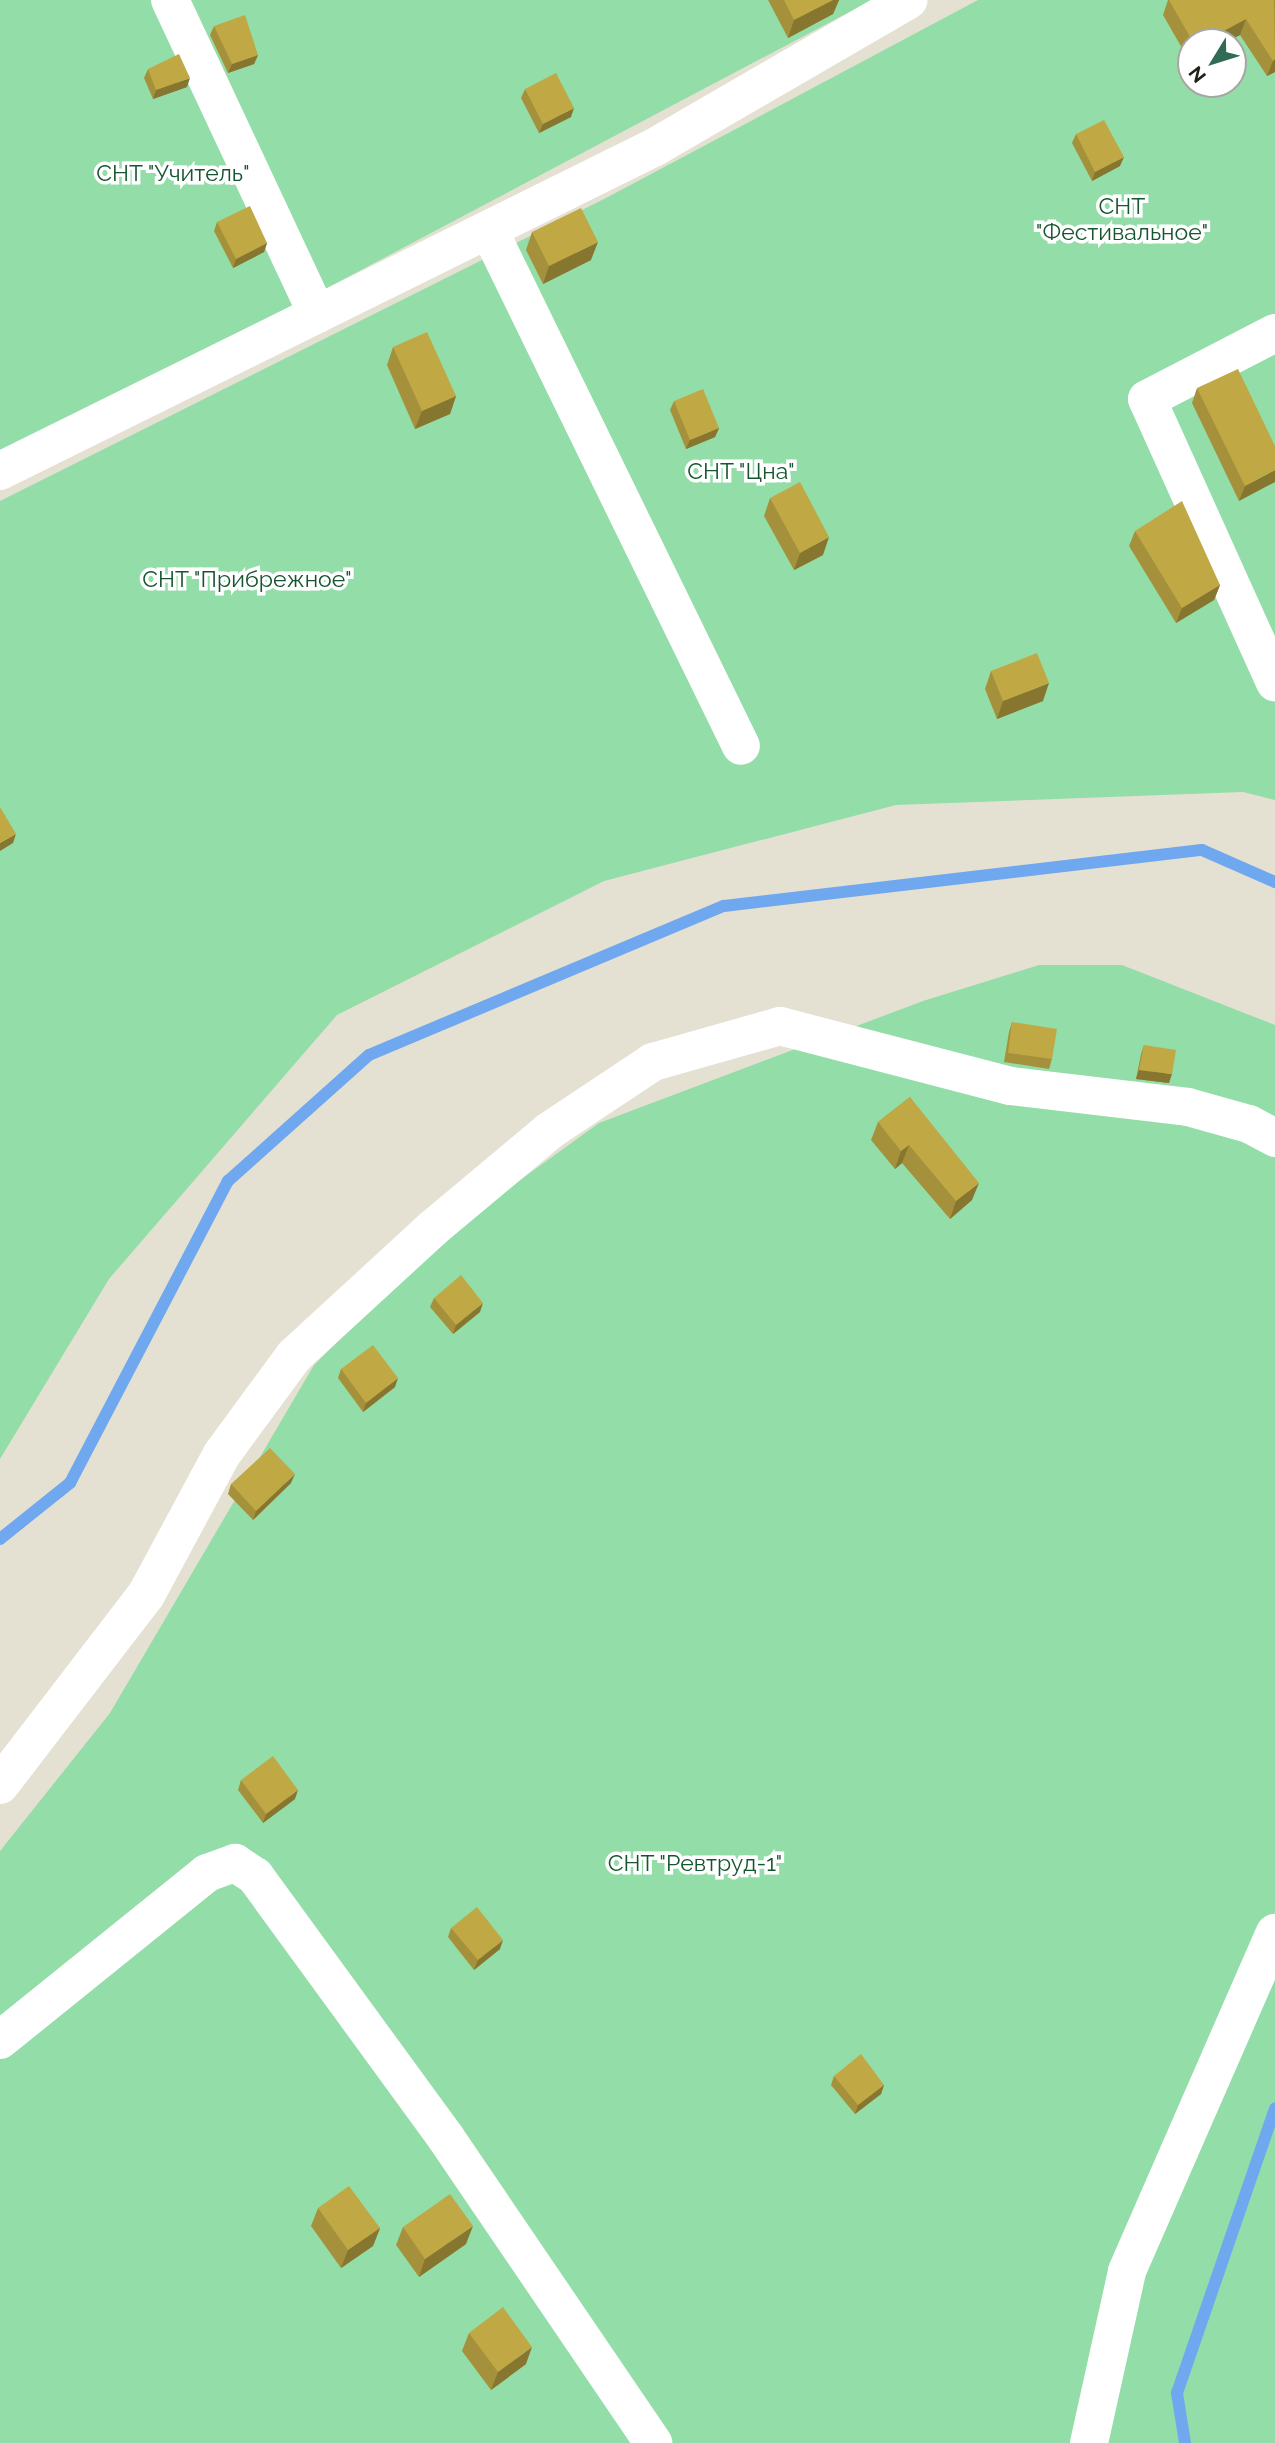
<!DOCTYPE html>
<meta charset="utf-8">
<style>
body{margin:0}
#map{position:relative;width:1275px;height:2443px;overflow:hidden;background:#e5e1d2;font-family:Raleway,sans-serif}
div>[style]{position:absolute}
.green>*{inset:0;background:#93dda8}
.stream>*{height:12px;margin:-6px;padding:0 6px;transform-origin:6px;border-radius:6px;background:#70a8f0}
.minor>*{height:38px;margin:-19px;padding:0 19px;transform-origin:19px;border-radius:19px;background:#fff}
.wall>*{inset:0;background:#a5913b}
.shaded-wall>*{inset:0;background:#867630}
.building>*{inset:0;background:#c0a945}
span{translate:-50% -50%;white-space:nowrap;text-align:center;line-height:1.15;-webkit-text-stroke:7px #fff;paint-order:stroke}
.park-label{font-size:23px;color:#15552f}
.north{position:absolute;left:1177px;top:28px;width:70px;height:70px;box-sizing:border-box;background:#fff;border:2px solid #a7a6a4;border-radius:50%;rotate:232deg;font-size:19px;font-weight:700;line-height:28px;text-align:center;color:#22201b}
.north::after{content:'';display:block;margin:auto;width:24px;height:32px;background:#306b54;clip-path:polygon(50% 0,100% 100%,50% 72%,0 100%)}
</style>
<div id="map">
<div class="green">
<i style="clip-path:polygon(0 0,872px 0,327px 288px,0 453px)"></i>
<i style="clip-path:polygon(evenodd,978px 0,1275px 0,1275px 800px,1243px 792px,896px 805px,604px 881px,337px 1015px,109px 1279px,0 1459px,0 501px,606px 198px,978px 0,1191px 42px,1233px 42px,1233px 84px,1191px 84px,1191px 42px)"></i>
<i style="clip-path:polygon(1039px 965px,1122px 965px,1275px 1025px,1275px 2443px,0 2443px,0 1851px,110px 1713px,314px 1365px,447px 1233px,599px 1123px,923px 1001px)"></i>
</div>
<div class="stream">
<i style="left:0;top:1539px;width:90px;rotate:-38.7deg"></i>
<i style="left:70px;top:1483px;width:341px;rotate:-62.4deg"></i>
<i style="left:228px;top:1181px;width:189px;rotate:-41.8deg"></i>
<i style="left:369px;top:1055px;width:385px;rotate:-22.8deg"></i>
<i style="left:724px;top:906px;width:481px;rotate:-6.7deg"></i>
<i style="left:1202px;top:850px;width:80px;rotate:23.7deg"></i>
<i style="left:1185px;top:2443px;width:51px;rotate:-99.1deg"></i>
<i style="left:1177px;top:2393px;width:301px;rotate:-71deg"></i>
</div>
<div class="minor">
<i style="left:170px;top:0;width:347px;rotate:64.9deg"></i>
<i style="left:489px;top:230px;width:574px;rotate:63.97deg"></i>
<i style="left:1275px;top:333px;width:144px;rotate:152.7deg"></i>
<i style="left:1147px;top:399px;width:311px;rotate:65.7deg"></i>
<i style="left:0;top:471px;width:731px;rotate:-26.32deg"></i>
<i style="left:655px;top:147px;width:293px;rotate:-30.1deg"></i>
<i style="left:0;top:1785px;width:240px;rotate:-52.5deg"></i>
<i style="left:146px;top:1595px;width:160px;rotate:-61.7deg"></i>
<i style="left:222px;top:1454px;width:122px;rotate:-53.7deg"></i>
<i style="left:294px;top:1356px;width:188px;rotate:-42.6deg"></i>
<i style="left:432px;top:1229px;width:153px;rotate:-39.9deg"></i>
<i style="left:549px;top:1131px;width:125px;rotate:-33.6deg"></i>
<i style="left:653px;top:1062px;width:132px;rotate:-15.8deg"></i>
<i style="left:780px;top:1026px;width:238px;rotate:14.6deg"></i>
<i style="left:1010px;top:1086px;width:179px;rotate:6.7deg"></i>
<i style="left:1188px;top:1107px;width:63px;rotate:15.6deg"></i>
<i style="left:1249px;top:1124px;width:30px;rotate:28deg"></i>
<i style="left:0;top:2040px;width:266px;rotate:-38.9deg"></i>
<i style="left:207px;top:1873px;width:30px;rotate:-20deg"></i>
<i style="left:235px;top:1863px;width:24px;rotate:33deg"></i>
<i style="left:255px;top:1876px;width:324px;rotate:53.9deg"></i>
<i style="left:446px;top:2138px;width:369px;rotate:55.8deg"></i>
<i style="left:1089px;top:2443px;width:176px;rotate:-77.5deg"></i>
<i style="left:1127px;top:2271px;width:369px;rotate:-66.4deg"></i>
</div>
<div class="wall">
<i style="clip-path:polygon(768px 0,839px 0,833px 14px,788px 38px)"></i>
<i style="clip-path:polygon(1168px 0,1275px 0,1275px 72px,1267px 76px,1240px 35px,1226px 42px,1191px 42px,1191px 62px,1190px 62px,1163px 15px)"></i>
<i style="clip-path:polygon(214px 26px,258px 55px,254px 64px,228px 73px,210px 35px)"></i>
<i style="clip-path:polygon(148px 69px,187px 87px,153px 99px,144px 78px)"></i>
<i style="clip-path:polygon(525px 89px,571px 117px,539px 133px,521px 98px)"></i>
<i style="clip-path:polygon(1076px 134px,1120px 166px,1092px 181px,1072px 143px)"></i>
<i style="clip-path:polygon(217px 222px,267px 243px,264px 252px,233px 268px,214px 231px)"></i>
<i style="clip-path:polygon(532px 232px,591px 260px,543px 284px,526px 250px)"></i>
<i style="clip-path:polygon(393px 347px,456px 396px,450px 414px,415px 429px,387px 365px)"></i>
<i style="clip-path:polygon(1197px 388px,1275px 446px,1239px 501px,1192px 403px)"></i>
<i style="clip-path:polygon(674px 401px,719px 428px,715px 437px,686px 449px,670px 410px)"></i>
<i style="clip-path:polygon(770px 498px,823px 555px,794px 570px,764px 516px)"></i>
<i style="clip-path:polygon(1135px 531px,1220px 585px,1214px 600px,1176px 623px,1129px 546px)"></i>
<i style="clip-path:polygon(991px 671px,1043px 701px,997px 719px,985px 689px)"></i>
<i style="clip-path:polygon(1012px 1022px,1052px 1059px,1049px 1069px,1004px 1062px,1009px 1032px)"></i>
<i style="clip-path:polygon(1144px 1045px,1169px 1083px,1136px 1079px,1141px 1054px)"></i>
<i style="clip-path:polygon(910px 1097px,972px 1200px,950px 1219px,902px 1163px,895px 1169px,871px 1140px,878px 1122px)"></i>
<i style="clip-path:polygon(434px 1298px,480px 1312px,453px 1334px,430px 1307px)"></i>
<i style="clip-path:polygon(341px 1369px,395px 1387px,363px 1412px,338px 1378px)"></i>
<i style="clip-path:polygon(291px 1483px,253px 1520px,228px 1494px,231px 1484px)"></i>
<i style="clip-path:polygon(241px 1780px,295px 1799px,263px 1823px,238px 1790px)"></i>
<i style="clip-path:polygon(451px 1928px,500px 1949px,474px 1970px,448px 1937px)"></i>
<i style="clip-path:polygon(834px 2076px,884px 2085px,881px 2094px,855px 2114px,831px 2085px)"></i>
<i style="clip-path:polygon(318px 2208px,380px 2228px,373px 2246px,341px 2268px,311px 2226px)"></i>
<i style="clip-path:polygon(403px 2227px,466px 2244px,419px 2277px,396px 2245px)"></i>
<i style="clip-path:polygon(469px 2333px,526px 2364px,491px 2390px,462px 2351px)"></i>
</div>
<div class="shaded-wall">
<i style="clip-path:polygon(833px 0,839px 0,833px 14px,788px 38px,794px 20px)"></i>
<i style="clip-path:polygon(1246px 19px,1240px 35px,1226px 42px,1203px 42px)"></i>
<i style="clip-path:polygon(258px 55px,254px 64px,228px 73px,232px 64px)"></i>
<i style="clip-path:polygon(1275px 59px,1275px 72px,1267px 76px,1273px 61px)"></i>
<i style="clip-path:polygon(190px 78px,187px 87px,153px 99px,156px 90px)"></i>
<i style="clip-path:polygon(574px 108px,571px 117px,539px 133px,543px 124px)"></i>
<i style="clip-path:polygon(1124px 157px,1120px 166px,1092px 181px,1095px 172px)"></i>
<i style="clip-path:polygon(598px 242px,591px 260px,543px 284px,549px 266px)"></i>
<i style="clip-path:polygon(267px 243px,264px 252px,233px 268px,236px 259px)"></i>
<i style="clip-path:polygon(456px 396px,450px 414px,415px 429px,422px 411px)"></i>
<i style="clip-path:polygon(719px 428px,715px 437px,686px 449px,690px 440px)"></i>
<i style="clip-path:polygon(1275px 470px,1275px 482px,1239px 501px,1245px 486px)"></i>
<i style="clip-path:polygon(829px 537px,823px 555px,794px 570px,800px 553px)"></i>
<i style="clip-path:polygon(1220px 585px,1214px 600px,1176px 623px,1182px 608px)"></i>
<i style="clip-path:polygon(1049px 683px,1043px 701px,997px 719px,1003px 701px)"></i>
<i style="clip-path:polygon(16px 834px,13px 843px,0 851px,0 843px)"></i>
<i style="clip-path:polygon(1139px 1070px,1172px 1074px,1169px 1083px,1136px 1079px)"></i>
<i style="clip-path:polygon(909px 1145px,902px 1163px,895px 1169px,901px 1151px)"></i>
<i style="clip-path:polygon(979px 1183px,972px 1200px,950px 1219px,956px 1201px)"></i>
<i style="clip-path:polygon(483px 1303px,480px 1312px,453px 1334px,456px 1325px)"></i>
<i style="clip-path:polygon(398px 1378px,395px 1387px,363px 1412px,366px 1403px)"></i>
<i style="clip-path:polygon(295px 1474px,291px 1483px,253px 1520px,256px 1511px)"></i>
<i style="clip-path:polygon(298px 1790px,295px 1799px,263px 1823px,266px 1814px)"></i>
<i style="clip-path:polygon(503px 1940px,500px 1949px,474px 1970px,478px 1960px)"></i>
<i style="clip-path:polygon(884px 2085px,881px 2094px,855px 2114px,858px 2105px)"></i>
<i style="clip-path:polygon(473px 2226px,466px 2244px,419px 2277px,425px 2259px)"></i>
<i style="clip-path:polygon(380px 2228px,373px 2246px,341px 2268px,348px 2250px)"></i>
<i style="clip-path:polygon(532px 2347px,526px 2364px,491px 2390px,498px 2372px)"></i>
</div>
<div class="building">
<i style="clip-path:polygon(784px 0,833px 0,794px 20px)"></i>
<i style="clip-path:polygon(1169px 0,1274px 0,1275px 59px,1273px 61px,1246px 19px,1203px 42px,1193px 42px)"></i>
<i style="clip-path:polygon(245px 15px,258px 55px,232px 64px,214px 26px)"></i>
<i style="clip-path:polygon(179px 54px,190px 78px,156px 90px,148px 69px)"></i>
<i style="clip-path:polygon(556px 73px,574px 108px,543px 124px,525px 89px)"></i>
<i style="clip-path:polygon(1104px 120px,1124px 157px,1095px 172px,1076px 134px)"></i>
<i style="clip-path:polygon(250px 206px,267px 243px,236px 259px,217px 222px)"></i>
<i style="clip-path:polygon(581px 208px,598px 242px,549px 266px,532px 232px)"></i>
<i style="clip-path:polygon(427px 332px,456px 396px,422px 411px,393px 347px)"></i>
<i style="clip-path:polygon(1238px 369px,1275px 446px,1275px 470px,1245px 486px,1197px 388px)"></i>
<i style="clip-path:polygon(703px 389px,719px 428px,690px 440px,674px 401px)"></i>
<i style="clip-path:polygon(800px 482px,829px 537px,800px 553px,770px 498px)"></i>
<i style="clip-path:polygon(1182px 501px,1220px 585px,1182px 608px,1135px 531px)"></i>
<i style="clip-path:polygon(1037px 653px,1049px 683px,1003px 701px,991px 671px)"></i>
<i style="clip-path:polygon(0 807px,16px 834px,0 843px)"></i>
<i style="clip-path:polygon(1012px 1022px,1057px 1029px,1052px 1059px,1008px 1053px)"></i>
<i style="clip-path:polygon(1144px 1045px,1176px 1050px,1172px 1074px,1139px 1070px)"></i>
<i style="clip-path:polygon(910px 1097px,979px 1183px,956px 1201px,909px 1145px,901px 1151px,878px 1122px)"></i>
<i style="clip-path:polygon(461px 1275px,483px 1303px,456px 1325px,434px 1298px)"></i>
<i style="clip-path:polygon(373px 1345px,398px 1378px,366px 1403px,341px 1369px)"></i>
<i style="clip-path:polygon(270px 1448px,295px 1474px,256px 1511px,231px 1484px)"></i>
<i style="clip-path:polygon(273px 1756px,298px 1790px,266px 1814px,241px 1780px)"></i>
<i style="clip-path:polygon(477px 1907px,503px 1940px,478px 1960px,451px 1928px)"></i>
<i style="clip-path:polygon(861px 2054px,884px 2085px,858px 2105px,834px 2076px)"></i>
<i style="clip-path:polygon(349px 2186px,380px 2228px,348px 2250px,318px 2208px)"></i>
<i style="clip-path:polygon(450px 2194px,473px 2226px,425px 2259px,403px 2227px)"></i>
<i style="clip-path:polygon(503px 2307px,532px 2347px,498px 2372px,469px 2333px)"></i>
</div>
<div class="park-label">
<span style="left:173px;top:173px">СНТ "Учитель"</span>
<span style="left:1122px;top:219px">СНТ<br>"Фестивальное"</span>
<span style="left:741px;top:471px">СНТ "Цна"</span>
<span style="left:247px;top:579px">СНТ "Прибрежное"</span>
<span style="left:695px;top:1863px">СНТ "Ревтруд-1"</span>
</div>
<div class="north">N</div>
</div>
